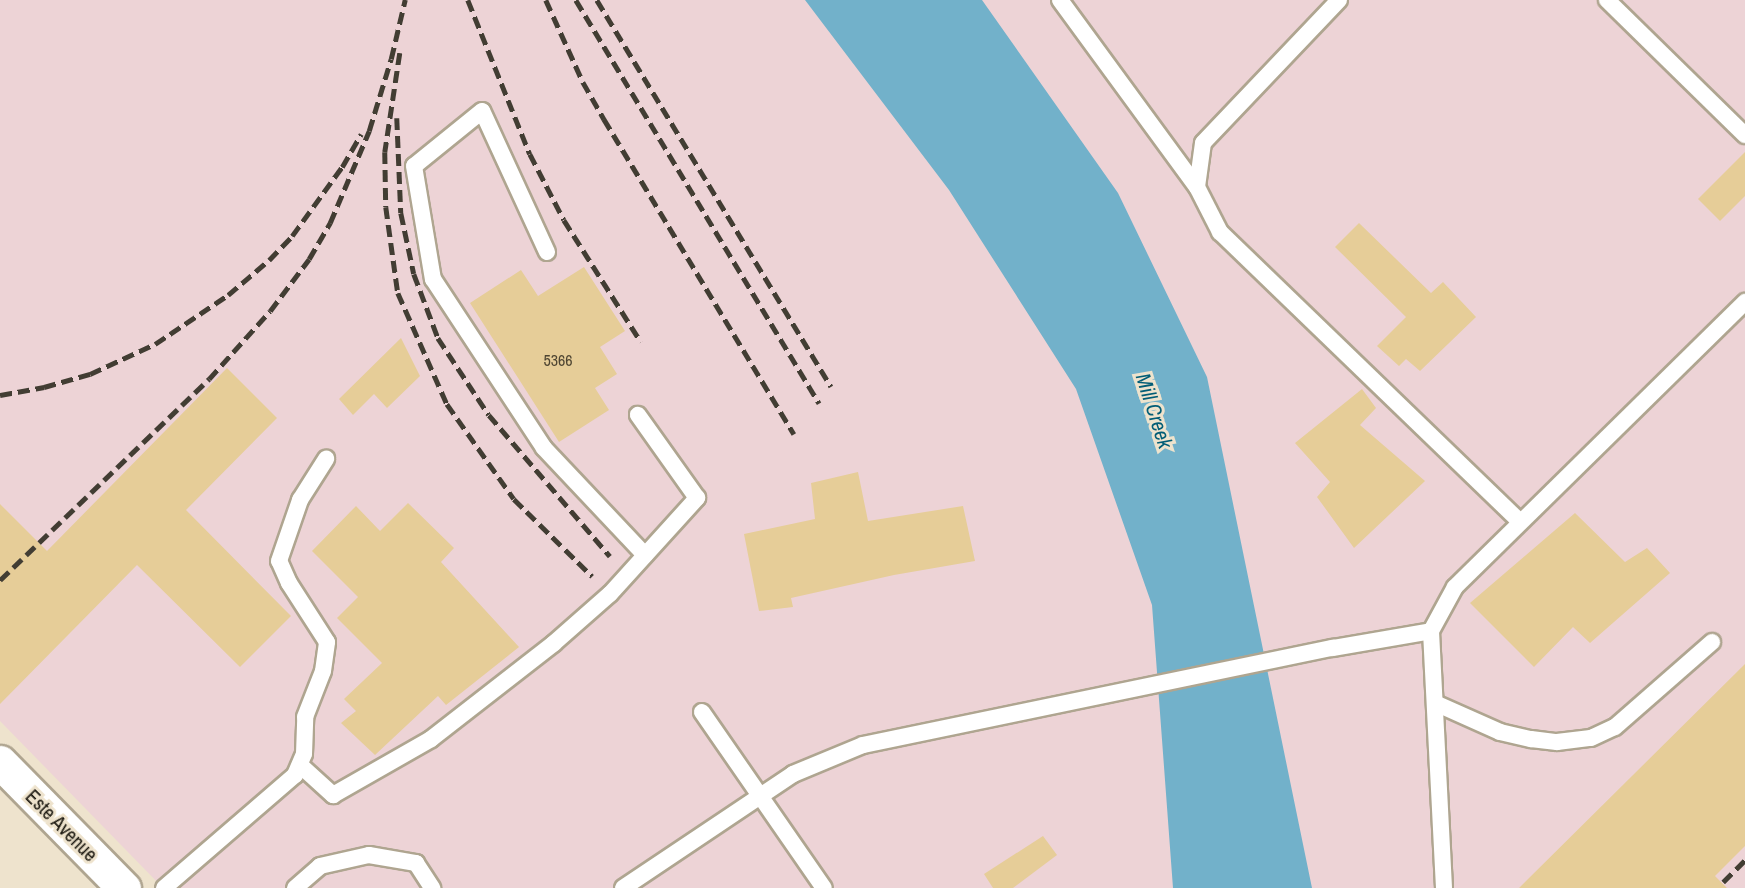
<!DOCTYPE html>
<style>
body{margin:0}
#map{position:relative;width:1745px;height:888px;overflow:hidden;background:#eee3cd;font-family:"Archivo Narrow",sans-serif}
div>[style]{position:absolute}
.industrial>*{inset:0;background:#edd3d6}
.water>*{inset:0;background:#72b1ca}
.building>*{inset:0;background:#e6cd98}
.roads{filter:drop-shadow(2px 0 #afa590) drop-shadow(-2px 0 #afa590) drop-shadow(0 2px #afa590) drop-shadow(0 -2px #afa590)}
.lane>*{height:16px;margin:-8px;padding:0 8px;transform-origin:8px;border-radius:8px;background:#fff}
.secondary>*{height:33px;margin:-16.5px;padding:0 16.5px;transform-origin:16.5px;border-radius:16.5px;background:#fff}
.rail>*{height:4.5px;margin-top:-2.25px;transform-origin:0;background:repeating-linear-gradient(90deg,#423d33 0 12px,transparent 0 18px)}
span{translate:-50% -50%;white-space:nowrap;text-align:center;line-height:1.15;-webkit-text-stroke:6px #eee3cd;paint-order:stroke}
.number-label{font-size:16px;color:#4e4532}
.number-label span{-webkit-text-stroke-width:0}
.street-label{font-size:20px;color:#1b1810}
.water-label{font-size:21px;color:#025d76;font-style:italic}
</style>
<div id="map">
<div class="industrial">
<i style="clip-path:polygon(0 0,1745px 0,1745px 888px,163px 888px,0 721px)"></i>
</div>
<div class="water">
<i style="clip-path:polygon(805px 0,982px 0,1118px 193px,1207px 377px,1312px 888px,1173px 888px,1152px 605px,1076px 389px,949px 190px)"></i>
</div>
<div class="building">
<i style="clip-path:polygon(1745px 152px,1745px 196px,1720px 221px,1698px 199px)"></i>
<i style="clip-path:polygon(1359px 223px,1431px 293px,1443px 282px,1476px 317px,1420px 371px,1406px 359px,1399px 366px,1377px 346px,1406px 317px,1335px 247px)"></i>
<i style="clip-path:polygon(584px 267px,625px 331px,600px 347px,617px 374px,595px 388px,609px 410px,559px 442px,470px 303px,521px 270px,538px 296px)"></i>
<i style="clip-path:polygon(401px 338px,420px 376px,387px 408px,374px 394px,353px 415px,339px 399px)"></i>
<i style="clip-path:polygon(227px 368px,277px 418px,186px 510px,291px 616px,240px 667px,137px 565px,0 704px,0 504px,47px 551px)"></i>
<i style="clip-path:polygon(1362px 389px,1376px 408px,1360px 425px,1425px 481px,1354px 548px,1317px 497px,1330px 482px,1295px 443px)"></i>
<i style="clip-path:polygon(858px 472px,868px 521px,963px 506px,975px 561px,894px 575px,791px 598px,793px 607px,759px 611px,744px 534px,815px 519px,811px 483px)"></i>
<i style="clip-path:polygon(408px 503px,454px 548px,441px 562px,519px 647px,446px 705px,438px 696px,375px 755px,341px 723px,356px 711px,344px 699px,382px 663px,337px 618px,358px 597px,312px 551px,356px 506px,380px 531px)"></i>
<i style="clip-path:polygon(1575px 513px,1625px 562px,1647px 548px,1670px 573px,1590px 643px,1573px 627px,1534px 667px,1470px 603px)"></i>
<i style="clip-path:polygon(1745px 664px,1745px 846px,1715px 876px,1727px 888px,1519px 888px)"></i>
<i style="clip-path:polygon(1043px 836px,1057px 855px,1013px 888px,993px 888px,984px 874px)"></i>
</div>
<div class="roads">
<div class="lane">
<i style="left:1060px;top:0;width:232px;rotate:53.8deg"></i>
<i style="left:1339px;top:0;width:197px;rotate:133.6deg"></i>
<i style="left:1203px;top:143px;width:44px;rotate:97.8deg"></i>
<i style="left:1197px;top:187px;width:51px;rotate:62.9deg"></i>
<i style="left:1220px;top:232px;width:417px;rotate:44deg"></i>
<i style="left:1607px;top:0;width:193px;rotate:44.4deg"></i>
<i style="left:547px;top:252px;width:155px;rotate:-114.7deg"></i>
<i style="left:482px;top:111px;width:87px;rotate:141deg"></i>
<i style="left:414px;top:166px;width:115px;rotate:80.5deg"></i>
<i style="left:433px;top:279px;width:202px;rotate:56.7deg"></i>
<i style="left:544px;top:448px;width:147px;rotate:46.7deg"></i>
<i style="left:1435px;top:703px;width:71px;rotate:24deg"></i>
<i style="left:1500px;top:732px;width:32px;rotate:13deg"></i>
<i style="left:1531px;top:739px;width:26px;rotate:7deg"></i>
<i style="left:1557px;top:742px;width:34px;rotate:-7deg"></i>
<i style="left:1591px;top:738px;width:26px;rotate:-25deg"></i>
<i style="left:1615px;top:727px;width:129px;rotate:-41.2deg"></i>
<i style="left:702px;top:712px;width:214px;rotate:55.3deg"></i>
<i style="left:300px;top:765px;width:45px;rotate:42.3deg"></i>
<i style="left:333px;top:795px;width:113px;rotate:-29.7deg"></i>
<i style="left:431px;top:739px;width:155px;rotate:-37.9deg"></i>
<i style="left:553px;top:644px;width:76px;rotate:-41.3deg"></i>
<i style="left:610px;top:594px;width:130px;rotate:-47.8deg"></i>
<i style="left:697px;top:498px;width:102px;rotate:-125.4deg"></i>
<i style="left:164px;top:888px;width:173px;rotate:-40.8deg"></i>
<i style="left:295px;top:775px;width:23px;rotate:-67deg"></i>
<i style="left:304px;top:754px;width:37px;rotate:-88deg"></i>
<i style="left:305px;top:717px;width:49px;rotate:-68.6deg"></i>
<i style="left:323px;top:671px;width:29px;rotate:-82deg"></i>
<i style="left:327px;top:642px;width:70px;rotate:-122.8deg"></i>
<i style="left:289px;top:583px;width:24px;rotate:-114deg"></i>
<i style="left:279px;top:561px;width:65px;rotate:-71deg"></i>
<i style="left:300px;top:500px;width:49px;rotate:-57.6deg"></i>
<i style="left:295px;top:888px;width:33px;rotate:-41deg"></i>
<i style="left:320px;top:866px;width:50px;rotate:-12.7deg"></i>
<i style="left:369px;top:855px;width:48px;rotate:9.7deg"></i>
<i style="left:416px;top:863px;width:30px;rotate:57deg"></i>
<i style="left:623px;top:888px;width:205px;rotate:-33.8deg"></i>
<i style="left:793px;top:774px;width:76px;rotate:-22.5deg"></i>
<i style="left:863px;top:745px;width:480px;rotate:-11.7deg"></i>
<i style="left:1333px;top:648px;width:99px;rotate:-9.8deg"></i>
<i style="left:1444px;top:888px;width:257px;rotate:-92.9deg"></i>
<i style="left:1431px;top:631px;width:50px;rotate:-61.4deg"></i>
<i style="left:1455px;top:587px;width:407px;rotate:-44.5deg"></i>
</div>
<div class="secondary">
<i style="left:0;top:762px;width:177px;rotate:45.5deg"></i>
</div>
</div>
<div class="rail">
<i style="left:468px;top:0;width:166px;rotate:68.1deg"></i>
<i style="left:530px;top:154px;width:74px;rotate:62.7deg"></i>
<i style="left:564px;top:220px;width:144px;rotate:57.7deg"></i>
<i style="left:546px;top:0;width:90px;rotate:65.7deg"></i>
<i style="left:583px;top:82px;width:43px;rotate:60.4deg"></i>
<i style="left:604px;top:119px;width:368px;rotate:58.9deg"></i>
<i style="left:576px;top:0;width:471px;rotate:58.9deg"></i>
<i style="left:597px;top:0;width:452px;rotate:58.8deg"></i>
<i style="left:400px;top:53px;width:100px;rotate:98.6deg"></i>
<i style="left:385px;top:152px;width:55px;rotate:89deg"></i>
<i style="left:386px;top:207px;width:87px;rotate:82.1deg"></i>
<i style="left:398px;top:293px;width:121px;rotate:66.2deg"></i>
<i style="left:447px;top:404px;width:116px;rotate:54.8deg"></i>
<i style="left:514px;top:499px;width:110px;rotate:44.6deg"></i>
<i style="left:397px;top:118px;width:95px;rotate:87.6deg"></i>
<i style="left:401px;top:213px;width:62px;rotate:78deg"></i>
<i style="left:414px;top:274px;width:68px;rotate:69.4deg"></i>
<i style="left:438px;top:338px;width:92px;rotate:56.5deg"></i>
<i style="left:489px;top:415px;width:186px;rotate:49.4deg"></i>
<i style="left:0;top:395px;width:45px;rotate:-10.3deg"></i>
<i style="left:44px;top:387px;width:48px;rotate:-15.8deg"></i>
<i style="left:90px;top:374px;width:72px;rotate:-24.8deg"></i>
<i style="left:155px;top:344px;width:88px;rotate:-33.9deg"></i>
<i style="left:228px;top:295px;width:54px;rotate:-40.5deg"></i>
<i style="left:269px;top:260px;width:33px;rotate:-46deg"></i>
<i style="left:292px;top:236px;width:85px;rotate:-54.1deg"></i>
<i style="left:342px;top:167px;width:38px;rotate:-60deg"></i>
<i style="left:0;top:580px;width:290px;rotate:-43.9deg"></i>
<i style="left:209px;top:379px;width:91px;rotate:-48.1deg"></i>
<i style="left:270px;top:311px;width:65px;rotate:-53.1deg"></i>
<i style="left:309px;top:259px;width:42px;rotate:-59.7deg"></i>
<i style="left:330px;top:223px;width:100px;rotate:-67deg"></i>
<i style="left:369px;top:131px;width:75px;rotate:-73deg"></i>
<i style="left:391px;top:59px;width:61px;rotate:-76.7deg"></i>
<i style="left:1723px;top:882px;width:31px;rotate:-45deg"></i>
</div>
<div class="number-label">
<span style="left:558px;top:360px">5366</span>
</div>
<div class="street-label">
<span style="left:62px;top:825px;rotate:45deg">Este Avenue</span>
</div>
<div class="water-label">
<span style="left:1154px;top:411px;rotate:72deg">Mill Creek</span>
</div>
</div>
